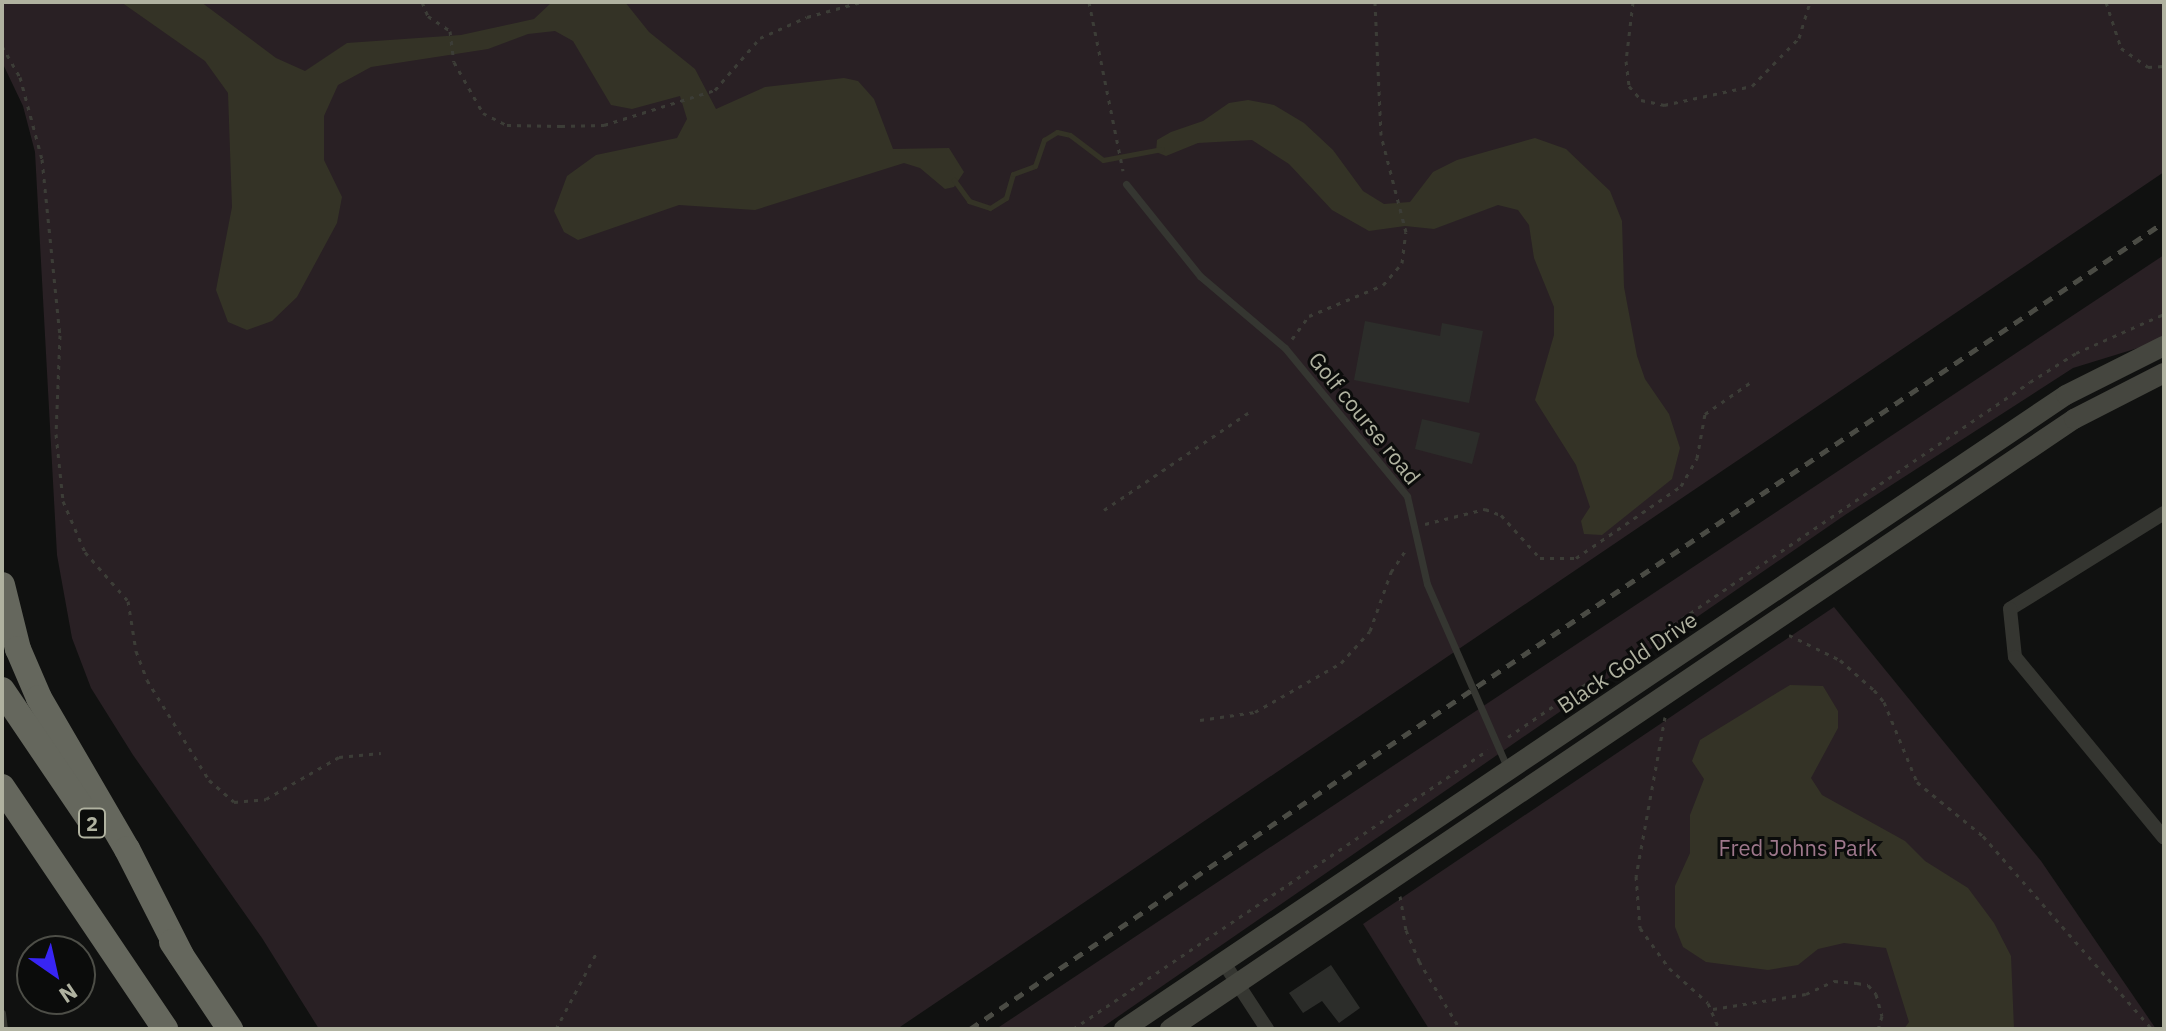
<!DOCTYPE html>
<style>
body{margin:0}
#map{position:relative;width:2166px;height:1031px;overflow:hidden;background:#101110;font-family:"IBM Plex Sans",sans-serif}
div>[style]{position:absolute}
.green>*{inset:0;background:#292024}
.water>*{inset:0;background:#343326}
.stream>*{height:5px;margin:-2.5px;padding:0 2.5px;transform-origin:2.5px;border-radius:2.5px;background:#343326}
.building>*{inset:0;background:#2c2d2a}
.path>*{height:3px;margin-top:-1.5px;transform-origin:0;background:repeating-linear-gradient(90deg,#3c3d37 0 4px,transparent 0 10px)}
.service>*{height:7px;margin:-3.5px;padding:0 3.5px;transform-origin:3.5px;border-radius:3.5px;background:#353631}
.minor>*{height:14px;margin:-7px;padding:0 7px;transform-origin:7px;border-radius:7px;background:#353631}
.secondary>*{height:20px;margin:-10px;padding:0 10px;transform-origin:10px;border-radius:10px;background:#45463f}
.motorway>*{height:26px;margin:-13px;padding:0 13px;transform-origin:13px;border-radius:13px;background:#65675d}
.rail>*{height:5px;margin-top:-2.5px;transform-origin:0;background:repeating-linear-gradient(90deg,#4a4b44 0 10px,transparent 0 18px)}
span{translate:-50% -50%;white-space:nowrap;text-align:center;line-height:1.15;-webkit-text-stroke:6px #0b0c0b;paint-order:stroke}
.shield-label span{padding:2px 6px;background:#0b0c0b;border:2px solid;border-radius:6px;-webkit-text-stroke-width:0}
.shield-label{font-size:20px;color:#b0b2a0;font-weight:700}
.street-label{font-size:22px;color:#b0b2a0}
.park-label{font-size:22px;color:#9e778b}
.frame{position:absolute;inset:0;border:4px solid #b0b2a0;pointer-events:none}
.north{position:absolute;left:16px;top:935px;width:80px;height:80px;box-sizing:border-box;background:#0b0c0b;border:2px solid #4d4e47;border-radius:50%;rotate:146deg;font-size:22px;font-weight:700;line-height:32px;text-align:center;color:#b0b2a0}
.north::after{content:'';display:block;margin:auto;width:28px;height:36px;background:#3825f4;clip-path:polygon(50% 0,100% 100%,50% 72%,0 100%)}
</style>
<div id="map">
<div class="green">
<i style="clip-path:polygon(2px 2px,2164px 2px,2164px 172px,897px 1029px,319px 1029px,262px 938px,133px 755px,91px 688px,72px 638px,57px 555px,35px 152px,23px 106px,2px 62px)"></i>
<i style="clip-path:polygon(2164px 255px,2164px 340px,2073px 368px,1845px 515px,1100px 1029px,996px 1029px)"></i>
<i style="clip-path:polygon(1834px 607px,2041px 861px,2156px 1029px,1429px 1029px,1363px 924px)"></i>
</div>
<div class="water">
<i style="clip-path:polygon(121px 2px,201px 2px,276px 58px,305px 71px,347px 43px,461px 35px,534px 19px,552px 2px,625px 2px,649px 32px,695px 69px,716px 109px,765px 87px,844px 78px,858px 81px,874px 99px,893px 149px,949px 148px,964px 172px,954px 187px,945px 189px,920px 168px,904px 163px,755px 210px,679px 205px,578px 240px,564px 232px,554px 211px,567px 176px,596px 155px,677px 138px,687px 119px,680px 96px,632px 109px,611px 105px,573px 41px,555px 31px,528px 34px,488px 49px,371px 67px,338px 85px,324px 116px,324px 160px,342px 197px,337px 223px,297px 297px,272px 321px,247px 330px,228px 322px,216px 290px,232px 207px,228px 93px,205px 61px)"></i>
<i style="clip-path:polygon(1248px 100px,1274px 105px,1304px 123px,1333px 150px,1363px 191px,1384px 204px,1410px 202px,1433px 172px,1457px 160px,1535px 138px,1566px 149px,1610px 191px,1622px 221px,1624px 287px,1637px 356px,1645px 379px,1669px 414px,1680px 448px,1672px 479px,1602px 535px,1584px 534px,1581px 521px,1590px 507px,1576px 465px,1535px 400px,1554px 335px,1554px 307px,1534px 258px,1529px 225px,1518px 210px,1498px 205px,1434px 229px,1405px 226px,1369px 231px,1332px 210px,1289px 164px,1252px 140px,1198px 143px,1166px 156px,1156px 152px,1157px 140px,1171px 132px,1203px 121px,1229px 103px)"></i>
<i style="clip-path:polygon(1790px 685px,1823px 686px,1838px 711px,1838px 728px,1811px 778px,1822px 795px,1905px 841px,1925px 861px,1968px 888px,1994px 923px,2011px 956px,2014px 1029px,1904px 1029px,1909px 1022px,1886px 948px,1844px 943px,1818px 949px,1798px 965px,1768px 970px,1706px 962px,1683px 947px,1675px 927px,1675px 886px,1690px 853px,1690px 815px,1704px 779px,1692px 761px,1700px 740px)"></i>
</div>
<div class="stream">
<i style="left:954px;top:180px;width:26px;rotate:54deg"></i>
<i style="left:969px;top:201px;width:22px;rotate:18deg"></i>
<i style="left:990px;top:208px;width:19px;rotate:-32deg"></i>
<i style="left:1006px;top:198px;width:25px;rotate:-74deg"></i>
<i style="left:1013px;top:174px;width:23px;rotate:-20deg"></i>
<i style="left:1035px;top:166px;width:28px;rotate:-71deg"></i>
<i style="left:1044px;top:140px;width:15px;rotate:-32deg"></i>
<i style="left:1057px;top:132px;width:13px;rotate:13deg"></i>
<i style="left:1070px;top:135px;width:41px;rotate:37.1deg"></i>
<i style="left:1103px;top:160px;width:60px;rotate:-10.6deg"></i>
</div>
<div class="building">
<i style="clip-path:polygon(1365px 321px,1440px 336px,1442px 323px,1483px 331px,1469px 403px,1354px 380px)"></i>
<i style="clip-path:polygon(1422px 419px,1480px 433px,1472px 464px,1415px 449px)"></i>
<i style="clip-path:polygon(1331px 965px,1360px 1008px,1339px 1023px,1322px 1001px,1303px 1013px,1289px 993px)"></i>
</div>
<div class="path">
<i style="left:422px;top:2px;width:15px;rotate:67deg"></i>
<i style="left:428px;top:16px;width:27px;rotate:34deg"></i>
<i style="left:450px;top:31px;width:31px;rotate:83deg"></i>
<i style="left:454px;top:62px;width:59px;rotate:60.4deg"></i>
<i style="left:483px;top:113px;width:27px;rotate:27deg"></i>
<i style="left:507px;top:125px;width:54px;rotate:1.1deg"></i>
<i style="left:561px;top:126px;width:43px;rotate:-1.3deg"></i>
<i style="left:604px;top:125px;width:116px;rotate:-17.5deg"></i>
<i style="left:715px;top:90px;width:69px;rotate:-49.1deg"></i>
<i style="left:760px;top:38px;width:51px;rotate:-24.1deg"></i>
<i style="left:807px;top:17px;width:56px;rotate:-15.5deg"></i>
<i style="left:1089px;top:2px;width:172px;rotate:78.6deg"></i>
<i style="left:1633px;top:2px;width:59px;rotate:96.8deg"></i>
<i style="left:1626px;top:61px;width:25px;rotate:83deg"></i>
<i style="left:1629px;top:86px;width:18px;rotate:49deg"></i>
<i style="left:1641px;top:100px;width:24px;rotate:12deg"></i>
<i style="left:1664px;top:105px;width:90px;rotate:-12.2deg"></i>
<i style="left:1752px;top:86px;width:67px;rotate:-45.6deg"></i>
<i style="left:1799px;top:38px;width:38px;rotate:-73deg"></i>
<i style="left:2106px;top:2px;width:48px;rotate:71.9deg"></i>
<i style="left:2121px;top:48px;width:33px;rotate:35deg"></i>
<i style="left:2148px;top:67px;width:16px;rotate:-4deg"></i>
<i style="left:2px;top:46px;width:36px;rotate:60deg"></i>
<i style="left:20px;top:77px;width:85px;rotate:75deg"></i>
<i style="left:42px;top:159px;width:177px;rotate:84.2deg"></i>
<i style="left:60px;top:335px;width:99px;rotate:92.3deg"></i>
<i style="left:56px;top:434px;width:67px;rotate:84deg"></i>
<i style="left:63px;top:501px;width:56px;rotate:66.7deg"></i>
<i style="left:85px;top:552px;width:65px;rotate:48.7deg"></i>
<i style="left:128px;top:601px;width:51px;rotate:80.9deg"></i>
<i style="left:136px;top:651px;width:31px;rotate:69deg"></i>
<i style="left:147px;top:680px;width:118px;rotate:58.2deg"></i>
<i style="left:209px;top:780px;width:33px;rotate:41deg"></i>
<i style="left:234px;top:802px;width:32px;rotate:-5deg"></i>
<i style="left:266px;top:799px;width:84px;rotate:-29.9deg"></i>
<i style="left:339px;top:757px;width:42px;rotate:-5.4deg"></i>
<i style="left:1292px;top:339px;width:29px;rotate:-54deg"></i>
<i style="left:1309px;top:316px;width:80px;rotate:-22.7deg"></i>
<i style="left:1383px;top:285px;width:29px;rotate:-49deg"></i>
<i style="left:1402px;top:263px;width:31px;rotate:-83deg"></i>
<i style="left:1406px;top:232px;width:100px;rotate:-104.5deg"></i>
<i style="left:1381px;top:135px;width:133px;rotate:-92.6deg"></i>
<i style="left:1104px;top:510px;width:174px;rotate:-34deg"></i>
<i style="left:1425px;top:524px;width:62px;rotate:-14deg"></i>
<i style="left:1485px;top:509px;width:17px;rotate:21deg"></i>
<i style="left:1501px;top:515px;width:58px;rotate:47.8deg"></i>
<i style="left:1540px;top:558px;width:36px"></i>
<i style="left:1576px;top:558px;width:127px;rotate:-34.4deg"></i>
<i style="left:1681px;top:486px;width:32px;rotate:-60deg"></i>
<i style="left:1697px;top:458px;width:45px;rotate:-79.7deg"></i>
<i style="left:1705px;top:414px;width:56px;rotate:-34.8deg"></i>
<i style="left:1789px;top:635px;width:57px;rotate:26.1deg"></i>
<i style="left:1840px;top:660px;width:45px;rotate:41.4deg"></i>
<i style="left:1874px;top:690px;width:16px;rotate:50deg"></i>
<i style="left:1884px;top:702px;width:87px;rotate:67.6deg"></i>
<i style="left:1917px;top:782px;width:85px;rotate:39.3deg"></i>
<i style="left:1983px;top:836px;width:257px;rotate:48.8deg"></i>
<i style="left:1665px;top:717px;width:162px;rotate:100.3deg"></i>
<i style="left:1636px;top:876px;width:52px;rotate:85.6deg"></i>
<i style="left:1640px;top:928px;width:49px;rotate:54.1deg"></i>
<i style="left:1669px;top:968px;width:52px;rotate:41.9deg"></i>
<i style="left:1708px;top:1003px;width:28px;rotate:67deg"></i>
<i style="left:1200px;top:720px;width:56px;rotate:-8.3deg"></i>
<i style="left:1255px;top:712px;width:99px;rotate:-29.7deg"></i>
<i style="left:1341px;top:663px;width:43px;rotate:-47.8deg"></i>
<i style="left:1370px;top:631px;width:63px;rotate:-70.4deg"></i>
<i style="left:1391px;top:572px;width:27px;rotate:-56deg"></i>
<i style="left:1508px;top:737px;width:631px;rotate:-34.22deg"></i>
<i style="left:2030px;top:382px;width:54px;rotate:-32.2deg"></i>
<i style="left:2076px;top:353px;width:96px;rotate:-23.9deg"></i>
<i style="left:1400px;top:896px;width:35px;rotate:80deg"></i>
<i style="left:1406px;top:930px;width:34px;rotate:67deg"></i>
<i style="left:1419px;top:961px;width:79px;rotate:58.9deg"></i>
<i style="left:1713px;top:1009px;width:94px;rotate:-9.2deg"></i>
<i style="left:1806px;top:994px;width:31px;rotate:-25deg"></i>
<i style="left:1834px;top:981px;width:23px;rotate:5deg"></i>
<i style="left:1857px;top:983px;width:11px;rotate:10deg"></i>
<i style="left:1868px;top:985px;width:12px;rotate:48deg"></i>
<i style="left:1876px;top:994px;width:23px;rotate:75deg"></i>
<i style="left:1882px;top:1016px;width:14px;rotate:107deg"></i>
<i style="left:556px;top:1029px;width:89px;rotate:-62deg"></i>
<i style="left:1073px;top:1029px;width:500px;rotate:-33.91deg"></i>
</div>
<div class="service">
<i style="left:1126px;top:184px;width:118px;rotate:51.2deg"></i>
<i style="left:1200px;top:276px;width:111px;rotate:40.3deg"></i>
<i style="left:1285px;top:348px;width:192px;rotate:50.5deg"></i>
<i style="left:1407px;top:496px;width:90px;rotate:77.2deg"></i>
<i style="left:1427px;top:584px;width:202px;rotate:66.4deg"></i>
<i style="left:2px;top:1013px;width:16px;rotate:83deg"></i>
</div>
<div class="minor">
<i style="left:2164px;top:513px;width:181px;rotate:148.1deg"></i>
<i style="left:2010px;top:609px;width:48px;rotate:84.1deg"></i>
<i style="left:2015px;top:657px;width:234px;rotate:50.5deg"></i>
<i style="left:1224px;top:963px;width:79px;rotate:56.9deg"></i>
</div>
<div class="secondary">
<i style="left:1124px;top:1029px;width:1135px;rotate:-33.94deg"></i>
<i style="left:2066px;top:395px;width:110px;rotate:-26.6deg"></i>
<i style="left:1170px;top:1029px;width:1091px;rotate:-34.01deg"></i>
<i style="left:2074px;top:419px;width:101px;rotate:-27.1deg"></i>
</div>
<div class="motorway">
<i style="left:2px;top:585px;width:66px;rotate:76deg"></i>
<i style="left:18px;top:649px;width:53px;rotate:66.8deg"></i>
<i style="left:39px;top:698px;width:175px;rotate:59.8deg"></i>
<i style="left:127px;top:849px;width:119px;rotate:63deg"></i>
<i style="left:2px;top:690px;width:157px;rotate:55.9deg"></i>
<i style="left:2px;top:787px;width:292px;rotate:56deg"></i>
<i style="left:172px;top:942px;width:105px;rotate:56.3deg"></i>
</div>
<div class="rail">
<i style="left:970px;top:1029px;width:1441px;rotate:-34.05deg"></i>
</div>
<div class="shield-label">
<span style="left:92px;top:823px">2</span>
</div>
<div class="street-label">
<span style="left:1365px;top:418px;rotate:51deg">Golf course road</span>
<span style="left:1627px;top:662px;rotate:-34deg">Black Gold Drive</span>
</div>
<div class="park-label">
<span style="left:1798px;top:848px">Fred Johns Park</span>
</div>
<div class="frame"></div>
<div class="north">N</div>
</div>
